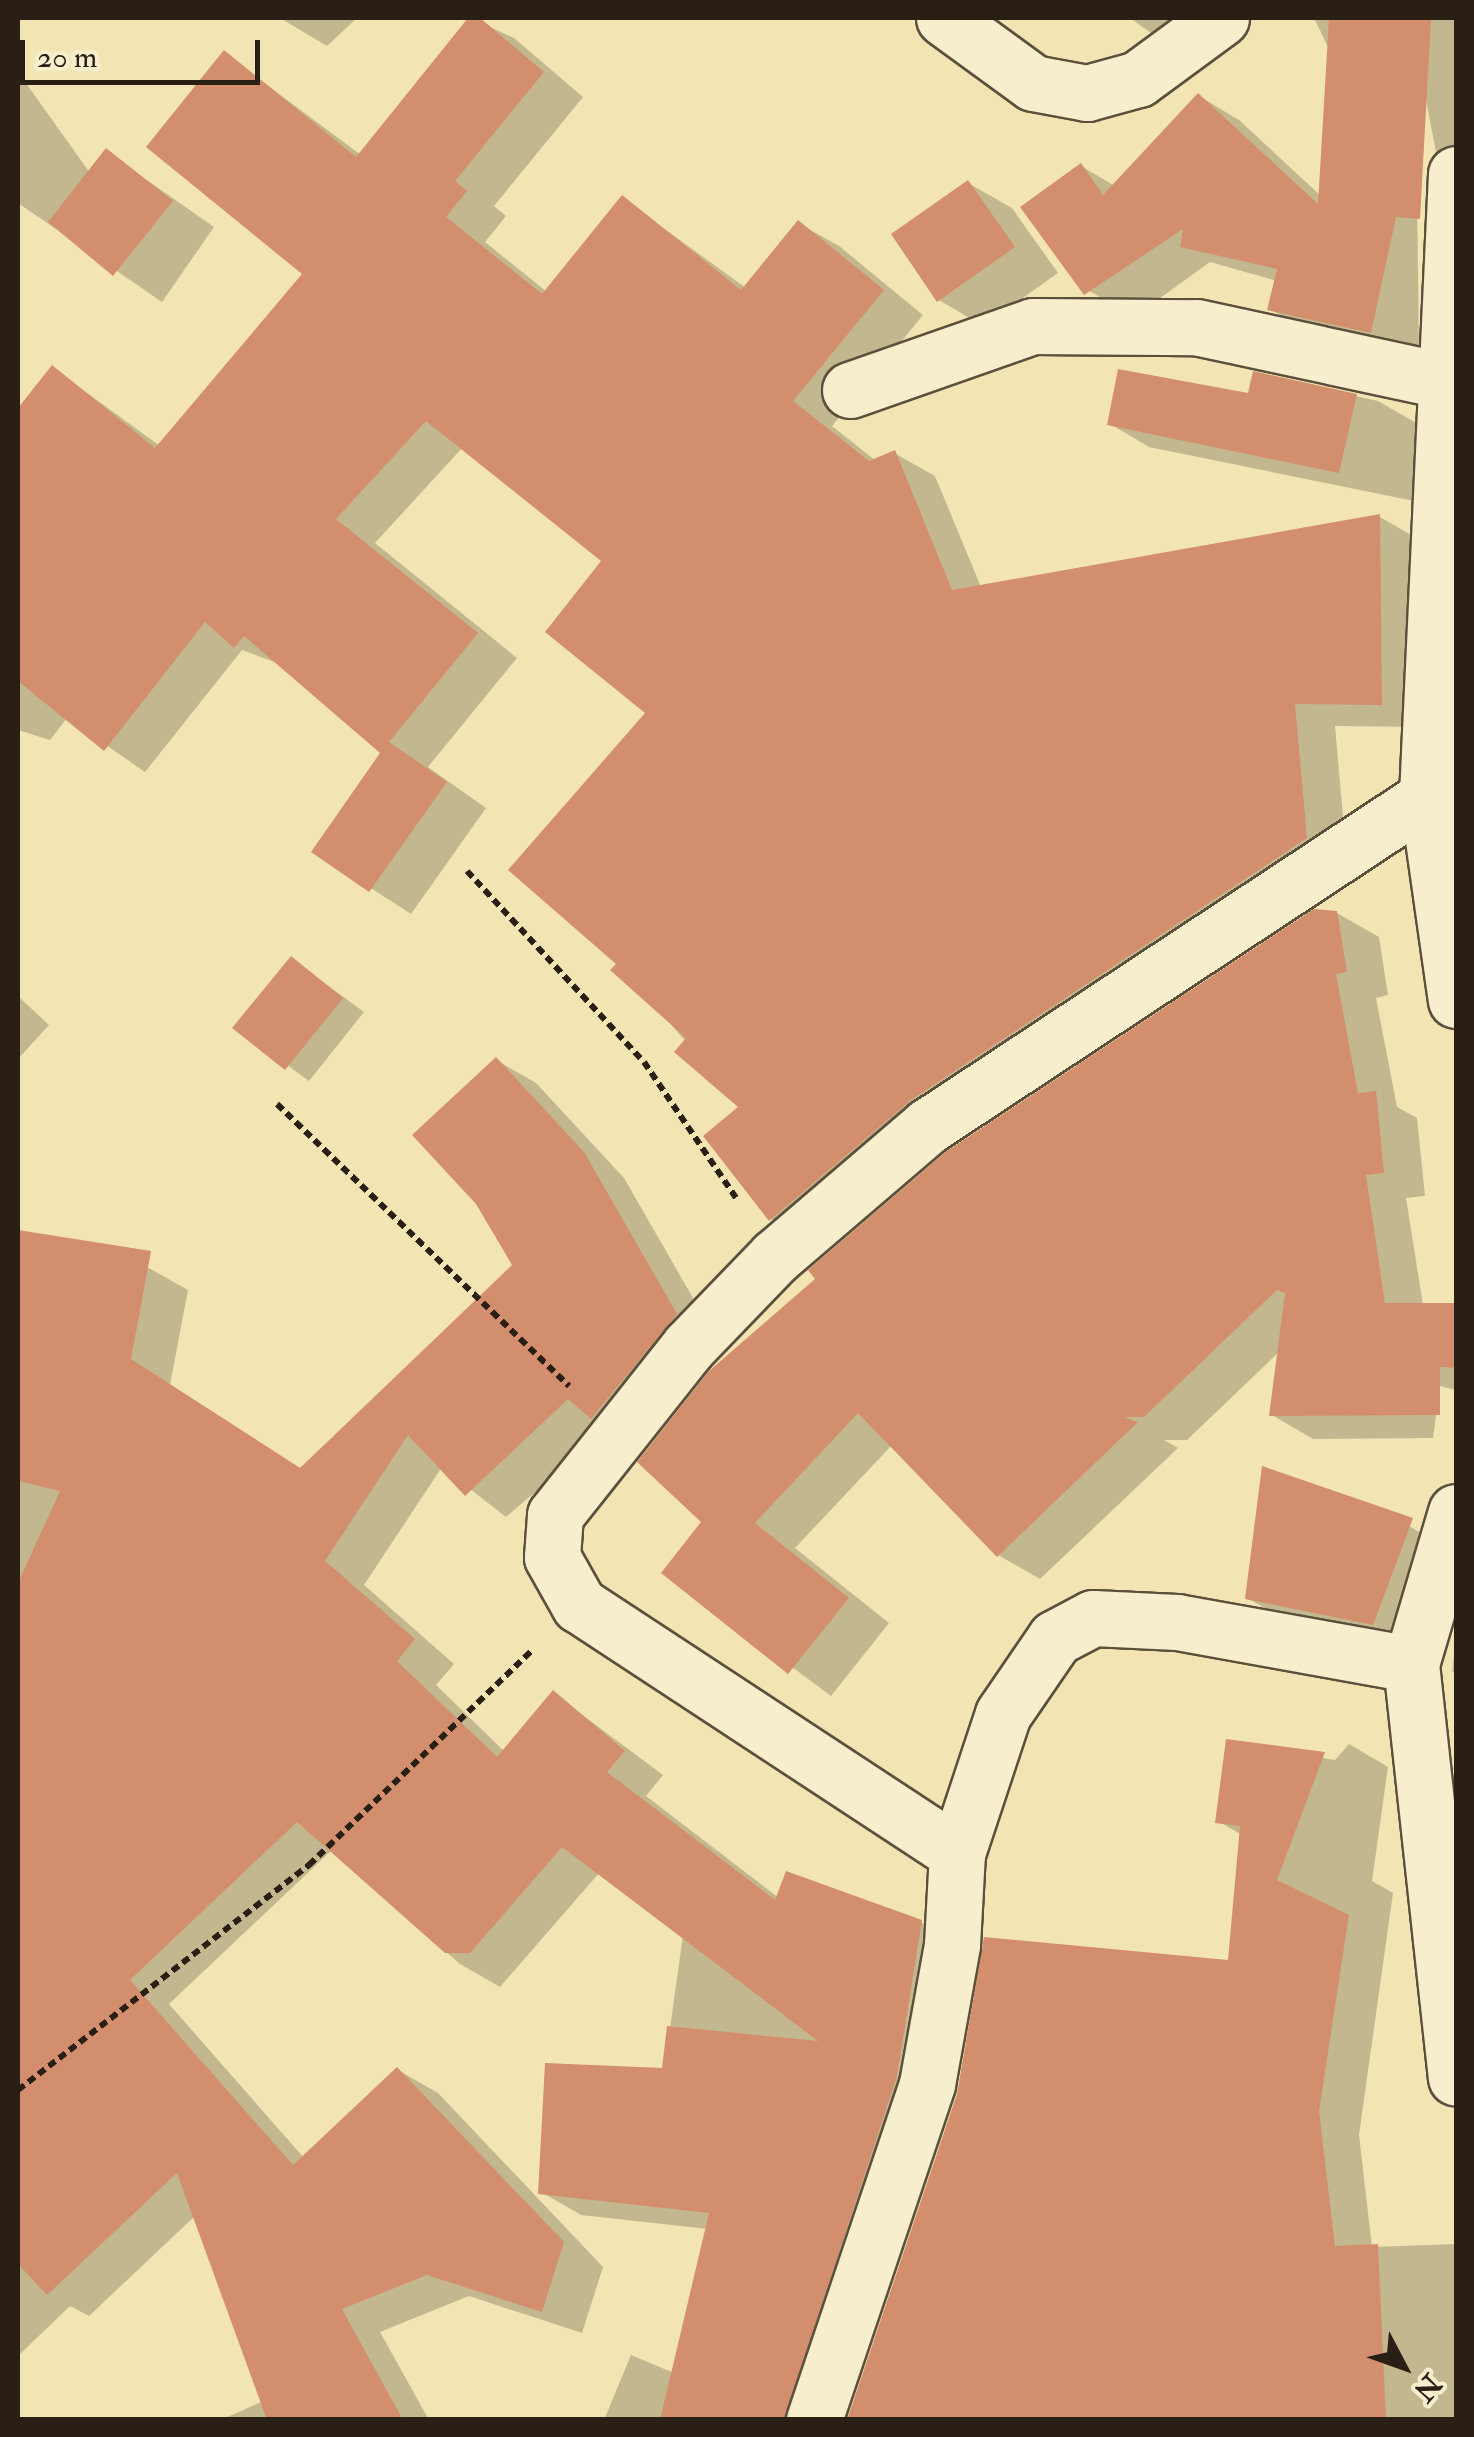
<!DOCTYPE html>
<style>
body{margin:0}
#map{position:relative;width:1474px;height:2437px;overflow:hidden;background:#f3e5b3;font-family:"IM FELL Double Pica",serif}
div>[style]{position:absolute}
.shadow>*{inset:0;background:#0003}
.building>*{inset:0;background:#d38f6d}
.path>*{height:6px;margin-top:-3px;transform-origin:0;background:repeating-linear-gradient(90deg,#291f14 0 8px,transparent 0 13px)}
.roads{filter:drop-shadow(2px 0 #5c503c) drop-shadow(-2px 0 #5c503c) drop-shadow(0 2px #5c503c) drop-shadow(0 -2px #5c503c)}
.street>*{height:55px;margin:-27.5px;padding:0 27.5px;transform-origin:27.5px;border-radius:27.5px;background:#f7eece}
span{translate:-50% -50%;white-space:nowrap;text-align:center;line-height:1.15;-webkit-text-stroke:8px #f7eece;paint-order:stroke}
.frame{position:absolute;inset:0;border:20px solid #291f14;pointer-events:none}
.north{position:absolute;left:1354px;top:2317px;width:100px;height:100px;-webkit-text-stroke:8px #f7eece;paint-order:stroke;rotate:131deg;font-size:28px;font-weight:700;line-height:40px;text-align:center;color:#291f14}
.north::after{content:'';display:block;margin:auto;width:35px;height:45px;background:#291f14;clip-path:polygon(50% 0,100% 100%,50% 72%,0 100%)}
.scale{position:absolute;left:20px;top:40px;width:240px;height:45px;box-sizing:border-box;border:5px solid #291f14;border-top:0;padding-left:12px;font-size:30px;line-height:35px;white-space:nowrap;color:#291f14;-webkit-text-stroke:8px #f7eece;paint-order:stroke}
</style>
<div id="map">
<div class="shadow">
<i style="clip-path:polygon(280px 18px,357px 18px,327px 46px)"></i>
<i style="clip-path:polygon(471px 18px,514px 38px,583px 97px,494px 206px,506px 216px,485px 242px,547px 292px,622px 198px,746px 288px,798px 223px,839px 246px,923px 315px,832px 426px,876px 461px,894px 453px,935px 476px,981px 587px,1380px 517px,1420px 540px,1422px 727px,1335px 726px,1347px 862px,811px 1242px,771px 1219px,742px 1107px,619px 964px,649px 713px,605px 561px,463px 447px,375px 543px,517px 658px,428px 767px,486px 808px,411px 914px,315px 852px,383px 753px,280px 664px,242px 650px,145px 772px,67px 718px,50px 740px,18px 730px,18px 412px,53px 368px,160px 446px,305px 274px,224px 53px,361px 155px)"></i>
<i style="clip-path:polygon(1130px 18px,1241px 18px,1186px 58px)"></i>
<i style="clip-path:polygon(1314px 18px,1456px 18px,1456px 164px,1436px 152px,1426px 100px,1416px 101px,1419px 356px,1311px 333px,1270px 309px,1277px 281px,1210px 262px,1145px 309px,1121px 309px,1079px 285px,1081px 166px,1115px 186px,1199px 96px,1239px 120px,1321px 196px,1329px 49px)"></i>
<i style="clip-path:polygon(18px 72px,90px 173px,107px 152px,214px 227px,162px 302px,18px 203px)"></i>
<i style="clip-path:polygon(968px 183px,1012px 208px,1058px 273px,983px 326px,939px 300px)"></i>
<i style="clip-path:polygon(1255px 374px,1378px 401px,1418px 424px,1419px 502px,1149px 447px,1110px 424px,1250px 396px)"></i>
<i style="clip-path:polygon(1337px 913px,1379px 937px,1388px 995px,1376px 998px,1397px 1107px,1417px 1118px,1425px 1196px,1406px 1198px,1423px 1305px,1456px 1305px,1456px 1390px,1440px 1386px,1433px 1438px,1313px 1439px,1272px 1415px,1280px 1351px,1187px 1440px,1164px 1440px,1178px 1448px,1040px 1579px,998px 1555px,892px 1445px,795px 1548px,889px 1623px,831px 1696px,665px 1573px)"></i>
<i style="clip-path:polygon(292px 959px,364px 1012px,309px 1081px,236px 1028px)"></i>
<i style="clip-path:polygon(18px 996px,49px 1025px,18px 1059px)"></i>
<i style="clip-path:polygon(496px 1060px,536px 1083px,624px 1178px,716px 1338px,506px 1517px,442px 1467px,364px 1585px,454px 1664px,436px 1685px,505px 1752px,553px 1693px,663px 1775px,646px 1796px,779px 1898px,921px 1922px,961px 1946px,829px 2420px,604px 2420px,631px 2355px,674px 2373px,708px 2229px,581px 2215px,541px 2192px,664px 2071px,683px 1935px,600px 1872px,500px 1987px,460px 1964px,332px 1850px,169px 2004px,304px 2158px,398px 2070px,438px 2093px,603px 2267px,582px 2333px,469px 2296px,380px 2332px,429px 2420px,221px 2420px,263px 2401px,195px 2216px,89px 2316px,70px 2306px,18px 2356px,18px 1732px,38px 1705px,18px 1701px,18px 1232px,147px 1267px,188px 1290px,170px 1385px,302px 1470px,515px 1266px)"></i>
<i style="clip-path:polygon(1379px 1509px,1423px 1534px,1408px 1647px,1292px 1623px,1247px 1598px)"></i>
<i style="clip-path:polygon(1456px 1637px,1456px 1674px,1452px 1671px)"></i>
<i style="clip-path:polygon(1228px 1742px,1335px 1760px,1349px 1744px,1388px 1767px,1372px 1881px,1393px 1893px,1359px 2135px,1372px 2247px,1456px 2244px,1456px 2420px,850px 2420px,1231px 1962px,1242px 1835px,1218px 1821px)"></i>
</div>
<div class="building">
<i style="clip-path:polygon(468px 18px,480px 18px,544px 72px,455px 181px,467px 191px,446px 217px,542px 294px,622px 195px,741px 290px,798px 220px,884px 290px,793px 401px,869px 461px,895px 450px,952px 590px,1380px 514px,1382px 705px,1295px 704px,1307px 838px,911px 1100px,769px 1221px,703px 1136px,738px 1107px,674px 1052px,686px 1038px,610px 970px,616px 964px,508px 870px,645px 713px,545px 632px,601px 561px,426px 421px,336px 519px,478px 633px,389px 742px,447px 782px,369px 892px,311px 852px,380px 753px,244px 636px,234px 648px,205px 622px,104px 751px,18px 681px,18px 408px,52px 365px,155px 448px,302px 274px,146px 147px,224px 50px,356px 157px)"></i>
<i style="clip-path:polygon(1329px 18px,1431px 18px,1420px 219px,1396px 217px,1371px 333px,1267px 310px,1277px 269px,1180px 247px,1183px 229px,1084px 295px,1020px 207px,1081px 163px,1103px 195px,1198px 93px,1318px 204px)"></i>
<i style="clip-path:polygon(106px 148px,173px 201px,113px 276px,48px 222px)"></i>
<i style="clip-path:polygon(968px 180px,1015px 247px,937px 302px,891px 234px)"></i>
<i style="clip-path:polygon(1118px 369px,1248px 393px,1253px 371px,1357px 394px,1339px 473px,1107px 425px)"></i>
<i style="clip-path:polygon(1314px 909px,1337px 911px,1347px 972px,1336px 974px,1358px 1093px,1376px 1091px,1384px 1173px,1366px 1175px,1385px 1303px,1456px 1303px,1456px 1368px,1440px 1367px,1440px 1415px,1269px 1416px,1285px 1293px,1277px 1290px,1144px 1417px,1124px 1417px,1138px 1422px,997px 1557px,858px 1413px,755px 1523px,849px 1598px,788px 1674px,661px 1573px,701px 1522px,637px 1462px,709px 1371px,815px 1279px,808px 1270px,947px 1151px)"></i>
<i style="clip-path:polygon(291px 956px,343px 998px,285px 1070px,232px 1028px)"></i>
<i style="clip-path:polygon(496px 1057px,584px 1152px,677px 1314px,591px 1419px,568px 1399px,465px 1496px,408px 1435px,325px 1561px,415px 1639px,397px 1661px,497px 1757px,553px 1690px,625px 1751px,607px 1772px,775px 1900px,786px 1871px,922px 1920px,897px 2076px,784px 2420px,660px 2420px,709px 2213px,538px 2194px,545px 2063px,662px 2068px,667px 2026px,818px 2041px,562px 1847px,470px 1953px,445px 1953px,297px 1822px,130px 1980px,293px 2165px,397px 2067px,564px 2242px,542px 2312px,427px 2275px,342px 2309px,403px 2420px,267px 2420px,177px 2173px,47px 2295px,18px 2264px,18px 1583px,60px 1491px,18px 1481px,18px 1230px,151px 1251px,131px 1359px,300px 1468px,512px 1265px,476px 1204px,412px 1135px)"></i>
<i style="clip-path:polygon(1262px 1466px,1413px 1518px,1373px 1625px,1245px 1599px)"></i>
<i style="clip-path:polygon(1226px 1739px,1325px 1752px,1277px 1880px,1349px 1915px,1319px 2111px,1335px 2246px,1378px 2244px,1386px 2420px,847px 2420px,957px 2094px,984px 1937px,1228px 1960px,1240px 1826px,1215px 1823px)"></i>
</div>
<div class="path">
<i style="left:467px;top:871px;width:260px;rotate:47.2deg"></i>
<i style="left:644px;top:1062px;width:164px;rotate:55.9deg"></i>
<i style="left:277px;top:1104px;width:406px;rotate:44deg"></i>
<i style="left:18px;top:2090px;width:368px;rotate:-37.7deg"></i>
<i style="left:309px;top:1865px;width:308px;rotate:-43.9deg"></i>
</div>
<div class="roads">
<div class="street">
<i style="left:944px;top:18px;width:110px;rotate:36.1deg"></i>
<i style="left:1033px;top:83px;width:55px;rotate:10.5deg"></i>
<i style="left:1087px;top:93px;width:53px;rotate:-15.4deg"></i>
<i style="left:1138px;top:79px;width:103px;rotate:-36.3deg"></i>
<i style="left:1456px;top:174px;width:624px;rotate:92.67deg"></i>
<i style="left:1427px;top:797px;width:205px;rotate:81.9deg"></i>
<i style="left:850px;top:390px;width:194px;rotate:-19.3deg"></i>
<i style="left:1033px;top:326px;width:163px;rotate:0.4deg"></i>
<i style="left:1196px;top:327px;width:260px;rotate:12.2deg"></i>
<i style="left:1456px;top:1512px;width:159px;rotate:106.5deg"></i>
<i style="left:1411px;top:1664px;width:416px;rotate:83.8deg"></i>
<i style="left:957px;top:1853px;width:452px;rotate:-146.7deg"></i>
<i style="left:579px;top:1605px;width:55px;rotate:-119.4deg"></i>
<i style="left:552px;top:1557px;width:42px;rotate:-85.9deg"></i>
<i style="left:555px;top:1515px;width:216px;rotate:-51.6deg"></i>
<i style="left:689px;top:1346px;width:124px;rotate:-46deg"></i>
<i style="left:775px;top:1257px;width:201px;rotate:-40.6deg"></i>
<i style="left:928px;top:1126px;width:598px;rotate:-33.4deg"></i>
<i style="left:814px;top:2420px;width:354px;rotate:-71.4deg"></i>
<i style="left:927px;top:2084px;width:141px;rotate:-79.8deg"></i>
<i style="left:952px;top:1945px;width:92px;rotate:-86.9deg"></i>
<i style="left:957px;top:1853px;width:146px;rotate:-71.7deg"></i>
<i style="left:1003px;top:1714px;width:92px;rotate:-55.6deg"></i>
<i style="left:1055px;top:1638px;width:43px;rotate:-27.8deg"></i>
<i style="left:1093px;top:1618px;width:84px;rotate:2.7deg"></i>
<i style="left:1177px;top:1622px;width:238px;rotate:10.2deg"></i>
</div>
</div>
<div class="frame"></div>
<div class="north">N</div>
<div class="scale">20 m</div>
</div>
